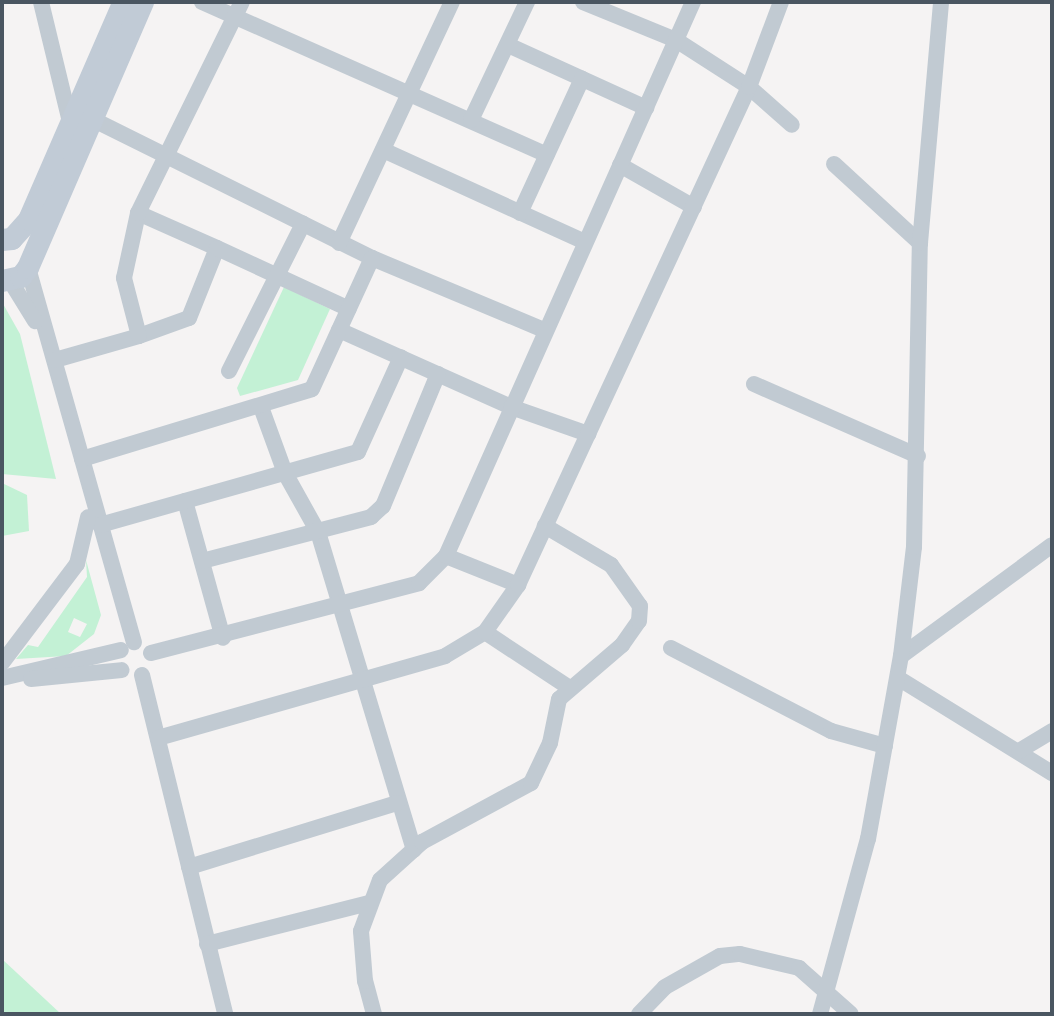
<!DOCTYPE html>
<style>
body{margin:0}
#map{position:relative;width:1054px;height:1016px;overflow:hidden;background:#f5f3f3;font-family:Signika,sans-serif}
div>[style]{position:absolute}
.green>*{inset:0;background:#c3f1d5}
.street>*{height:16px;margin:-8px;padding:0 8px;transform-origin:8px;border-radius:8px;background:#c1cad2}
.secondary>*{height:22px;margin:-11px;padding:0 11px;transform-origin:11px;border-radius:11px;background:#c1cbd6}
span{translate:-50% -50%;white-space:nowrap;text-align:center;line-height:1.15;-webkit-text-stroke:6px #fff;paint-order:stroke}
.frame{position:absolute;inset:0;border:4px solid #4a5661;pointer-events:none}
</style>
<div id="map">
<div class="green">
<i style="clip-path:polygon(284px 287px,330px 309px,298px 380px,240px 396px,237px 388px)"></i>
<i style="clip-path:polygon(2px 302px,20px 334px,56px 479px,2px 474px)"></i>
<i style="clip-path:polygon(2px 483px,27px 495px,29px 531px,2px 536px)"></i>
<i style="clip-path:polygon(evenodd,86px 560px,101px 615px,94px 634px,66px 656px,16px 659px,28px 645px,38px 647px,87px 577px,86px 560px,74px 618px,87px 624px,80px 637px,68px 632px,74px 618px)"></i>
<i style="clip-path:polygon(2px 959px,61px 1014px,2px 1014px)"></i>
</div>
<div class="street">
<i style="left:41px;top:2px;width:123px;rotate:76.4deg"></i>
<i style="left:202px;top:2px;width:377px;rotate:23.9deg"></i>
<i style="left:583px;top:2px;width:100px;rotate:22.2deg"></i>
<i style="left:676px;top:40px;width:87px;rotate:32.8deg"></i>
<i style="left:749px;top:87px;width:57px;rotate:41.5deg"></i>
<i style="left:508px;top:45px;width:152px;rotate:24.5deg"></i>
<i style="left:92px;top:119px;width:313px;rotate:26.4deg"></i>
<i style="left:372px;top:258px;width:186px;rotate:22.7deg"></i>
<i style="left:471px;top:120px;width:131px;rotate:-64.6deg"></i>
<i style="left:383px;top:150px;width:222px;rotate:24.5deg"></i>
<i style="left:834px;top:164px;width:117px;rotate:42.6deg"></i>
<i style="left:620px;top:165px;width:85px;rotate:29.6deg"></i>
<i style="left:138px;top:213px;width:86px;rotate:23.9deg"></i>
<i style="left:520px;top:213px;width:148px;rotate:-65.2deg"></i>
<i style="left:339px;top:243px;width:266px;rotate:-64.9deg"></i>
<i style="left:28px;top:268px;width:389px;rotate:74.2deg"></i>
<i style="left:11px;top:282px;width:46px;rotate:58.4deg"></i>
<i style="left:339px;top:330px;width:188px;rotate:24.1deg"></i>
<i style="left:511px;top:407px;width:82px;rotate:19.3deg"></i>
<i style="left:139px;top:336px;width:53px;rotate:-19.8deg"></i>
<i style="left:189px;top:318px;width:75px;rotate:-68.2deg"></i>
<i style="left:217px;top:248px;width:145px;rotate:24.8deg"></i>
<i style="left:55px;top:360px;width:87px;rotate:-15.9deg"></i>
<i style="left:139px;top:336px;width:60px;rotate:-104.5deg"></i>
<i style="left:124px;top:278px;width:66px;rotate:-77.8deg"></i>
<i style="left:138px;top:213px;width:235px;rotate:-63.8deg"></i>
<i style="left:229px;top:371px;width:165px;rotate:-63.3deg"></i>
<i style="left:754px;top:384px;width:179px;rotate:23.7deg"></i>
<i style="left:261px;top:407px;width:70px;rotate:70deg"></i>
<i style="left:285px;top:473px;width:68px;rotate:60.8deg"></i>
<i style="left:318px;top:532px;width:332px;rotate:73.2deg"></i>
<i style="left:82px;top:459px;width:240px;rotate:-16.9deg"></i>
<i style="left:312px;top:389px;width:144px;rotate:-65.4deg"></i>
<i style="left:185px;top:501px;width:142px;rotate:74.5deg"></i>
<i style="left:100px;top:525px;width:268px;rotate:-15.8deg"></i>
<i style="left:358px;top:452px;width:104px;rotate:-65.6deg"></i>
<i style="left:446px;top:556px;width:78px;rotate:21.9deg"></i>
<i style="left:202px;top:561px;width:175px;rotate:-14.6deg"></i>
<i style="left:371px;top:517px;width:16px;rotate:-43deg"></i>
<i style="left:383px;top:506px;width:143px;rotate:-67.4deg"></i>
<i style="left:485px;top:632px;width:100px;rotate:33.5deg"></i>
<i style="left:671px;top:648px;width:180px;rotate:27.4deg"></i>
<i style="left:831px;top:731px;width:56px;rotate:15.5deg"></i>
<i style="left:151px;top:653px;width:277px;rotate:-14.6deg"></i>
<i style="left:419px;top:583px;width:38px;rotate:-45deg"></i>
<i style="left:446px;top:556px;width:607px;rotate:-65.97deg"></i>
<i style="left:901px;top:656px;width:187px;rotate:-36.3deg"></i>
<i style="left:2px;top:663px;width:124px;rotate:-52.9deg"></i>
<i style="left:77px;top:564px;width:48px;rotate:-76.8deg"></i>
<i style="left:142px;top:675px;width:349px;rotate:76.2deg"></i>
<i style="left:2px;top:678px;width:122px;rotate:-13.2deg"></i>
<i style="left:898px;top:678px;width:181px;rotate:31.7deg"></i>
<i style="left:31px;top:679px;width:91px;rotate:-5.6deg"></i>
<i style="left:158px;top:738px;width:298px;rotate:-15.9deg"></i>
<i style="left:445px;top:656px;width:47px;rotate:-31deg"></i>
<i style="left:485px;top:632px;width:57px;rotate:-54.9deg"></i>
<i style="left:518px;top:585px;width:549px;rotate:-65.12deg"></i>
<i style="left:749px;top:87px;width:91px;rotate:-69.4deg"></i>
<i style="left:1019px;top:751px;width:39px;rotate:-31deg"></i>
<i style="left:189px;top:867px;width:218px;rotate:-17.1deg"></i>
<i style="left:207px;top:944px;width:167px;rotate:-14.2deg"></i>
<i style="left:374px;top:1014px;width:34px;rotate:-105deg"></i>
<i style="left:365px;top:981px;width:50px;rotate:-94.6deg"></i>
<i style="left:361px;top:931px;width:54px;rotate:-69.6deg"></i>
<i style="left:380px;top:880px;width:57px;rotate:-42.1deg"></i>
<i style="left:422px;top:842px;width:124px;rotate:-28.4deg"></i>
<i style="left:531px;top:783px;width:44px;rotate:-64.6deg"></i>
<i style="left:550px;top:743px;width:45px;rotate:-78.4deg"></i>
<i style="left:559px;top:699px;width:83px;rotate:-40.6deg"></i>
<i style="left:622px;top:645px;width:29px;rotate:-55deg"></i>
<i style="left:639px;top:621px;width:15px;rotate:-86deg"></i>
<i style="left:640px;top:606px;width:50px;rotate:-125.3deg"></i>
<i style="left:611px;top:565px;width:77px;rotate:-149.4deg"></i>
<i style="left:639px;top:1014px;width:37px;rotate:-46deg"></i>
<i style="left:665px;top:987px;width:63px;rotate:-29.4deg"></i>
<i style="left:720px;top:956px;width:20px;rotate:-6deg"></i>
<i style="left:740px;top:954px;width:61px;rotate:13.3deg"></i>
<i style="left:799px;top:968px;width:69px;rotate:41.5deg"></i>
<i style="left:820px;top:1014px;width:181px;rotate:-74.7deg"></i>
<i style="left:868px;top:839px;width:186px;rotate:-79.8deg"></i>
<i style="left:901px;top:656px;width:110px;rotate:-83.2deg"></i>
<i style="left:914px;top:547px;width:304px;rotate:-88.9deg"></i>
<i style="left:920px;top:243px;width:242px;rotate:-85deg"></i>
</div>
<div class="secondary">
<i style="left:2px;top:240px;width:10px;rotate:-6deg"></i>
<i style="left:12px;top:239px;width:25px;rotate:-48deg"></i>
<i style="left:29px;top:220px;width:238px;rotate:-66.5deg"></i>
<i style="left:2px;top:281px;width:19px;rotate:-12deg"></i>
<i style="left:21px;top:277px;width:11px;rotate:-52deg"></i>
<i style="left:28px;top:268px;width:290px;rotate:-66.6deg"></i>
</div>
<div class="frame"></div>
</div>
